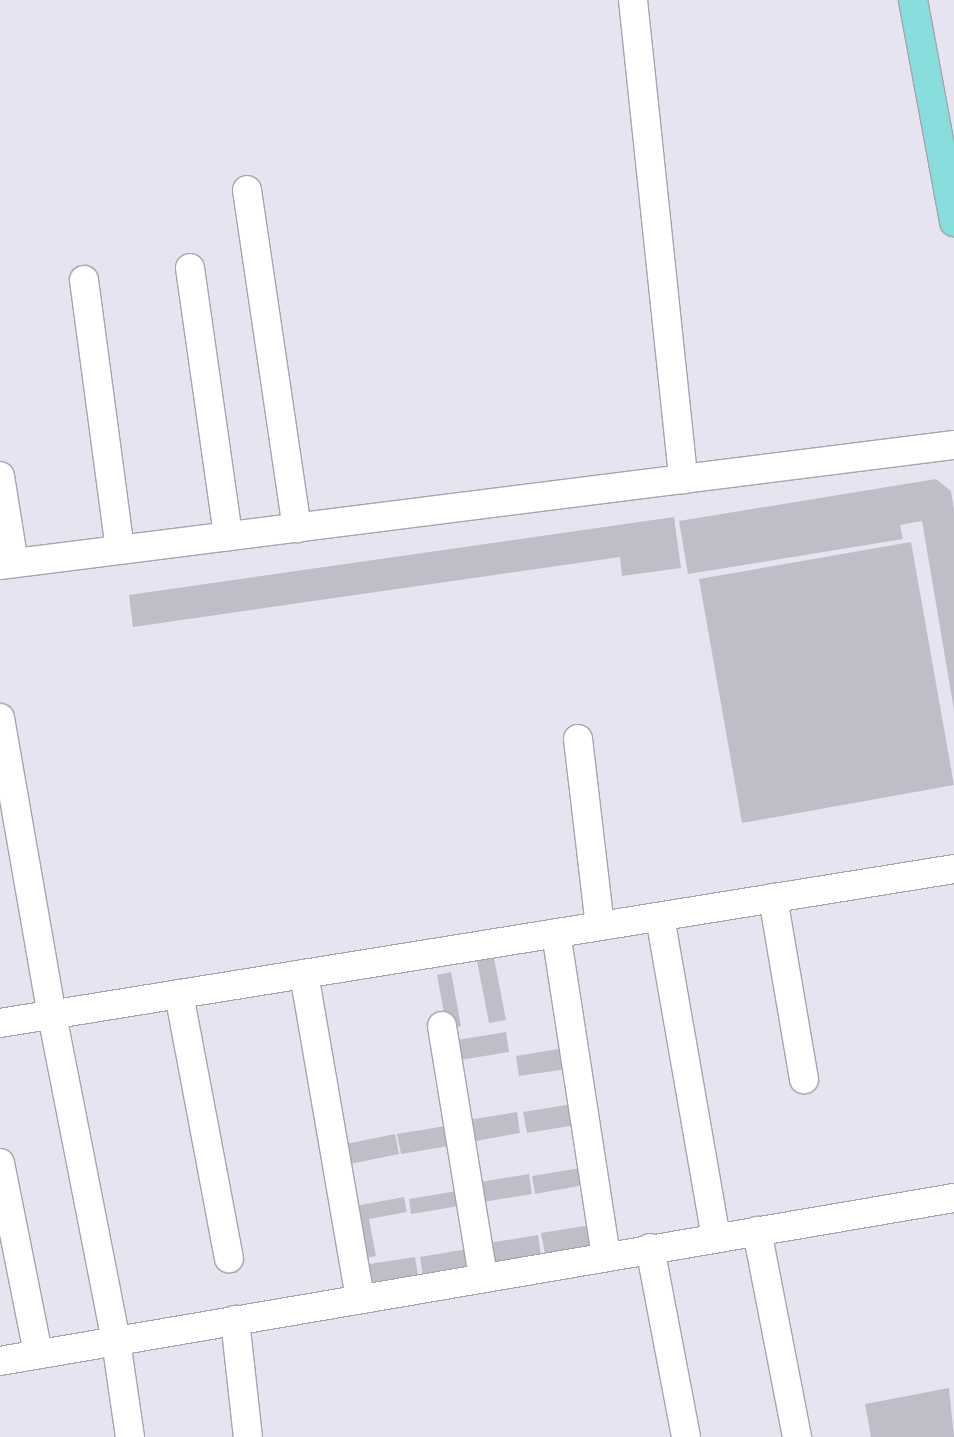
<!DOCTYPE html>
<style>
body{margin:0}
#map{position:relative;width:954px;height:1437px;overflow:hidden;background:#e6e4f0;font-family:"Source Sans 3",sans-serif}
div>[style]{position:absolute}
.building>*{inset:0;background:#bfbdc8}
.roads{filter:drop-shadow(1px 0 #a6a4af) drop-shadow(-1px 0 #a6a4af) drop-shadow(0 1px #a6a4af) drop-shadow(0 -1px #a6a4af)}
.minor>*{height:28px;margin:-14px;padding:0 14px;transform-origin:14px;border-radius:14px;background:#fff}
.major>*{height:28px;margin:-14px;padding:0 14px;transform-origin:14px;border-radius:14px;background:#88dedc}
span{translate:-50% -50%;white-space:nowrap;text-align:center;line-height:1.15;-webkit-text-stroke:5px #fff;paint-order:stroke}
</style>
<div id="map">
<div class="building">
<i style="clip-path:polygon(936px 479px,951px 491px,954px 510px,954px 710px,922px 521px,900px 525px,903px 539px,688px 574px,679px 521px)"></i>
<i style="clip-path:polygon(674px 517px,681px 568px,622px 576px,620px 557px,133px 627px,129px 595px)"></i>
<i style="clip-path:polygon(911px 542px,954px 785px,742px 823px,699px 579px)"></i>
<i style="clip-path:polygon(494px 958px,506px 1020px,489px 1023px,477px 961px)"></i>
<i style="clip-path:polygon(451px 972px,461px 1026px,447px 1029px,437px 975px)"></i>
<i style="clip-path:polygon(506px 1032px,509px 1052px,454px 1061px,451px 1041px)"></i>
<i style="clip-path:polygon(571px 1047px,574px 1068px,519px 1076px,516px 1056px)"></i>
<i style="clip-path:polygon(578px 1103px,582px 1124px,527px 1133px,523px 1112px)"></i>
<i style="clip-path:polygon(517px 1112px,520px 1133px,465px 1143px,462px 1121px)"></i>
<i style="clip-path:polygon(452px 1125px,455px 1145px,401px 1154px,397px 1134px)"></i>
<i style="clip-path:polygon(395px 1134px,399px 1154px,345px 1165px,341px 1145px)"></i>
<i style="clip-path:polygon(587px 1167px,590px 1184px,535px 1194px,532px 1176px)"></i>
<i style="clip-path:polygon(529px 1174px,532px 1194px,477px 1203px,474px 1183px)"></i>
<i style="clip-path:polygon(463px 1190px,465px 1205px,411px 1214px,409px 1199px)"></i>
<i style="clip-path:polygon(404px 1197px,407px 1212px,369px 1219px,376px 1256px,360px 1259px,350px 1207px)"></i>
<i style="clip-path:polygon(597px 1224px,600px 1245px,545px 1254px,541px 1233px)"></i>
<i style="clip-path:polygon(538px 1235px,541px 1255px,486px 1264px,483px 1244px)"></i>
<i style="clip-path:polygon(473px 1248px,476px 1267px,423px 1276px,420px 1257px)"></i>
<i style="clip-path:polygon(415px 1257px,418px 1275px,366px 1283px,363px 1265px)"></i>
<i style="clip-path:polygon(949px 1388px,954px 1437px,871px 1437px,865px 1404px)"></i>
</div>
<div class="roads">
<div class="minor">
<i style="left:633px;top:0;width:482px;rotate:84deg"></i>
<i style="left:247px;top:190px;width:342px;rotate:81.6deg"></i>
<i style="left:190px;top:268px;width:271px;rotate:81.9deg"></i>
<i style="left:84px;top:280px;width:272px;rotate:82.4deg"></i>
<i style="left:0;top:476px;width:88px;rotate:80.9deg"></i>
<i style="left:0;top:565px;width:962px;rotate:-7.17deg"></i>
<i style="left:0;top:718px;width:302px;rotate:80.1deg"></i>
<i style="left:52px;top:1015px;width:332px;rotate:78.9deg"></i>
<i style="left:116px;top:1341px;width:97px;rotate:81.7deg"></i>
<i style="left:578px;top:739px;width:188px;rotate:83.3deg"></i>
<i style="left:773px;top:898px;width:184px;rotate:80.3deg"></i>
<i style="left:660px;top:917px;width:326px;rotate:80.1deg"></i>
<i style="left:556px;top:933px;width:327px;rotate:81.2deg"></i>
<i style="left:304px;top:974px;width:329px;rotate:80.2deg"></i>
<i style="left:179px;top:994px;width:269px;rotate:79.3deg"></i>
<i style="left:0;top:1023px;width:966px;rotate:-9.17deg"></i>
<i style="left:442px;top:1026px;width:254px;rotate:80.7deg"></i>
<i style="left:0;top:1163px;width:195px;rotate:78.7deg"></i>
<i style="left:757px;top:1231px;width:210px;rotate:79deg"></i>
<i style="left:650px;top:1248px;width:192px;rotate:79.2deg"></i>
<i style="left:235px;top:1320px;width:118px;rotate:83.7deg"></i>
<i style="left:0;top:1361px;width:968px;rotate:-9.7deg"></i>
</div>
<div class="major">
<i style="left:913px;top:0;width:226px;rotate:79.5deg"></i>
</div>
</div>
</div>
